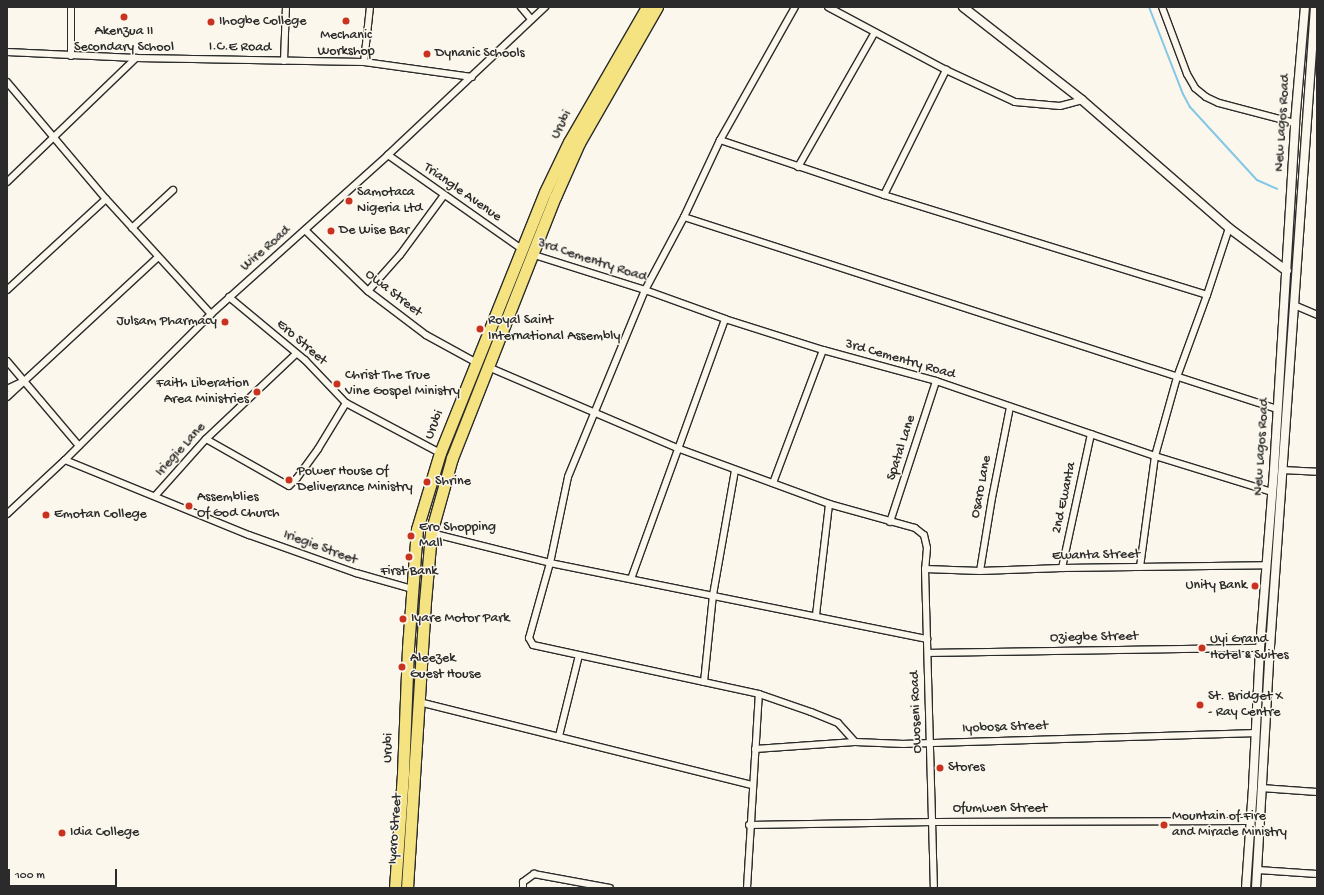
<!DOCTYPE html>
<style>
body{margin:0}
#map{position:relative;width:1324px;height:895px;overflow:hidden;background:#fbf7ec;font-family:"Gochi Hand",sans-serif}
div>[style]{position:absolute}
.stream>*{height:2px;margin:-1px;padding:0 1px;transform-origin:1px;border-radius:1px;background:#84c8e5}
.roads{filter:drop-shadow(1px 0 #2b2b2b) drop-shadow(-1px 0 #2b2b2b) drop-shadow(0 1px #2b2b2b) drop-shadow(0 -1px #2b2b2b)}
.street>*{height:6px;margin:-3px;padding:0 3px;transform-origin:3px;border-radius:3px;background:#fbf7ec}
.secondary>*{height:8px;margin:-4px;padding:0 4px;transform-origin:4px;border-radius:4px;background:#fbf7ec}
.highway>*{height:11px;margin:-5.5px;padding:0 5.5px;transform-origin:5.5px;border-radius:5.5px;background:#f5e382}
.dots>*{width:11px;height:11px;translate:-50% -50%;box-sizing:border-box;border:2px solid #fbf7ec;border-radius:50%}
span{translate:-50% -50%;white-space:nowrap;text-align:center;line-height:1.15;-webkit-text-stroke:3px #fbf7ec;paint-order:stroke}
.poi-label{font-size:14px;color:#2b2b2b}
.left{translate:0 -50%;text-align:left}
.right{translate:-100% -50%;text-align:right}
.street-label{font-size:14px;color:#2b2b2b}
.frame{position:absolute;inset:0;border:8px solid #2b2b2b;pointer-events:none}
.scale{position:absolute;left:8px;top:869px;width:109px;height:18px;box-sizing:border-box;border:2px solid #2b2b2b;border-top:0;padding-left:5px;font-size:12px;line-height:14px;white-space:nowrap;color:#2b2b2b;-webkit-text-stroke:3px #fbf7ec;paint-order:stroke}
</style>
<div id="map">
<div class="stream">
<i style="left:1149px;top:7px;width:93px;rotate:68.7deg"></i>
<i style="left:1183px;top:94px;width:15px;rotate:62deg"></i>
<i style="left:1190px;top:107px;width:99px;rotate:47.5deg"></i>
<i style="left:1257px;top:180px;width:22px;rotate:24deg"></i>
</div>
<div class="roads">
<div class="street">
<i style="left:71px;top:7px;width:49px;rotate:90deg"></i>
<i style="left:521px;top:7px;width:16px;rotate:50deg"></i>
<i style="left:795px;top:7px;width:153px;rotate:119.4deg"></i>
<i style="left:720px;top:140px;width:85px;rotate:115.1deg"></i>
<i style="left:684px;top:217px;width:83px;rotate:118.1deg"></i>
<i style="left:645px;top:290px;width:202px;rotate:112.4deg"></i>
<i style="left:568px;top:477px;width:88px;rotate:101.8deg"></i>
<i style="left:550px;top:563px;width:78px;rotate:105.6deg"></i>
<i style="left:529px;top:638px;width:8px;rotate:60deg"></i>
<i style="left:533px;top:645px;width:231px;rotate:12.2deg"></i>
<i style="left:759px;top:694px;width:55px;rotate:19.1deg"></i>
<i style="left:811px;top:712px;width:29px;rotate:22deg"></i>
<i style="left:838px;top:723px;width:25px;rotate:48deg"></i>
<i style="left:828px;top:7px;width:134px;rotate:28.1deg"></i>
<i style="left:946px;top:70px;width:76px;rotate:24.9deg"></i>
<i style="left:1015px;top:102px;width:45px;rotate:5.1deg"></i>
<i style="left:1060px;top:106px;width:23px;rotate:-15deg"></i>
<i style="left:1162px;top:7px;width:72px;rotate:69.5deg"></i>
<i style="left:1187px;top:74px;width:16px;rotate:60deg"></i>
<i style="left:1195px;top:88px;width:14px;rotate:39deg"></i>
<i style="left:1206px;top:97px;width:14px;rotate:25deg"></i>
<i style="left:1219px;top:103px;width:79px;rotate:14.7deg"></i>
<i style="left:7px;top:52px;width:129px;rotate:2.7deg"></i>
<i style="left:136px;top:58px;width:228px;rotate:1deg"></i>
<i style="left:364px;top:62px;width:109px;rotate:7.9deg"></i>
<i style="left:284px;top:61px;width:54px;rotate:-87.9deg"></i>
<i style="left:364px;top:62px;width:55px;rotate:-83.8deg"></i>
<i style="left:7px;top:82px;width:153px;rotate:49.8deg"></i>
<i style="left:106px;top:199px;width:156px;rotate:47.6deg"></i>
<i style="left:720px;top:140px;width:173px;rotate:18.5deg"></i>
<i style="left:884px;top:195px;width:338px;rotate:17.2deg"></i>
<i style="left:388px;top:155px;width:165px;rotate:35.1deg"></i>
<i style="left:798px;top:167px;width:155px;rotate:-60.3deg"></i>
<i style="left:7px;top:182px;width:179px;rotate:-43.9deg"></i>
<i style="left:884px;top:195px;width:140px;rotate:-63.6deg"></i>
<i style="left:684px;top:217px;width:623px;rotate:17.94deg"></i>
<i style="left:132px;top:228px;width:56px;rotate:-42.8deg"></i>
<i style="left:305px;top:230px;width:88px;rotate:44.1deg"></i>
<i style="left:368px;top:291px;width:73px;rotate:37.2deg"></i>
<i style="left:426px;top:335px;width:58px;rotate:28.8deg"></i>
<i style="left:531px;top:254px;width:120px;rotate:17.5deg"></i>
<i style="left:645px;top:290px;width:85px;rotate:19.9deg"></i>
<i style="left:725px;top:319px;width:103px;rotate:17.6deg"></i>
<i style="left:823px;top:350px;width:117px;rotate:15.3deg"></i>
<i style="left:936px;top:381px;width:231px;rotate:18.9deg"></i>
<i style="left:1155px;top:456px;width:122px;rotate:17.1deg"></i>
<i style="left:7px;top:290px;width:134px;rotate:-42.6deg"></i>
<i style="left:368px;top:291px;width:48px;rotate:-48.4deg"></i>
<i style="left:400px;top:255px;width:74px;rotate:-53.7deg"></i>
<i style="left:229px;top:297px;width:99px;rotate:39.7deg"></i>
<i style="left:305px;top:360px;width:59px;rotate:46.4deg"></i>
<i style="left:346px;top:403px;width:106px;rotate:28deg"></i>
<i style="left:1294px;top:305px;width:25px;rotate:23deg"></i>
<i style="left:7px;top:361px;width:111px;rotate:49.7deg"></i>
<i style="left:488px;top:367px;width:206px;rotate:23.2deg"></i>
<i style="left:677px;top:448px;width:162px;rotate:20.2deg"></i>
<i style="left:829px;top:504px;width:89px;rotate:15.6deg"></i>
<i style="left:915px;top:528px;width:11px;rotate:38deg"></i>
<i style="left:924px;top:535px;width:13px;rotate:77deg"></i>
<i style="left:927px;top:548px;width:21px;rotate:95deg"></i>
<i style="left:925px;top:569px;width:319px;rotate:88.4deg"></i>
<i style="left:7px;top:389px;width:14px;rotate:-25deg"></i>
<i style="left:7px;top:397px;width:206px;rotate:-42.8deg"></i>
<i style="left:206px;top:439px;width:95px;rotate:29.5deg"></i>
<i style="left:289px;top:486px;width:11px;rotate:-45deg"></i>
<i style="left:297px;top:478px;width:36px;rotate:-54deg"></i>
<i style="left:318px;top:449px;width:54px;rotate:-58.7deg"></i>
<i style="left:65px;top:460px;width:199px;rotate:22.2deg"></i>
<i style="left:249px;top:535px;width:114px;rotate:19.6deg"></i>
<i style="left:356px;top:573px;width:58px;rotate:15.9deg"></i>
<i style="left:1282px;top:470px;width:35px;rotate:3deg"></i>
<i style="left:773px;top:483px;width:142px;rotate:-69.4deg"></i>
<i style="left:155px;top:496px;width:76px;rotate:-48.2deg"></i>
<i style="left:206px;top:439px;width:124px;rotate:-43.4deg"></i>
<i style="left:7px;top:514px;width:79px;rotate:-43deg"></i>
<i style="left:65px;top:460px;width:206px;rotate:-45deg"></i>
<i style="left:211px;top:314px;width:238px;rotate:-41.9deg"></i>
<i style="left:388px;top:155px;width:216px;rotate:-43.3deg"></i>
<i style="left:890px;top:522px;width:148px;rotate:-71.9deg"></i>
<i style="left:431px;top:533px;width:123px;rotate:14.1deg"></i>
<i style="left:550px;top:563px;width:385px;rotate:11.4deg"></i>
<i style="left:1140px;top:567px;width:112px;rotate:-82.3deg"></i>
<i style="left:1155px;top:456px;width:82px;rotate:-74.4deg"></i>
<i style="left:1177px;top:377px;width:87px;rotate:-69.9deg"></i>
<i style="left:1207px;top:295px;width:71px;rotate:-71.8deg"></i>
<i style="left:1062px;top:568px;width:137px;rotate:-77.8deg"></i>
<i style="left:925px;top:569px;width:55px;rotate:2.1deg"></i>
<i style="left:980px;top:571px;width:82px;rotate:-2.1deg"></i>
<i style="left:1062px;top:568px;width:204px;rotate:-0.8deg"></i>
<i style="left:980px;top:571px;width:74px;rotate:-80.7deg"></i>
<i style="left:992px;top:498px;width:93px;rotate:-78.8deg"></i>
<i style="left:631px;top:579px;width:276px;rotate:-70.1deg"></i>
<i style="left:816px;top:615px;width:112px;rotate:-83.3deg"></i>
<i style="left:928px;top:653px;width:332px;rotate:-0.9deg"></i>
<i style="left:704px;top:682px;width:87px;rotate:-84.1deg"></i>
<i style="left:713px;top:595px;width:127px;rotate:-80deg"></i>
<i style="left:419px;top:702px;width:343px;rotate:14deg"></i>
<i style="left:559px;top:736px;width:83px;rotate:-76.1deg"></i>
<i style="left:755px;top:749px;width:100px;rotate:-4deg"></i>
<i style="left:855px;top:742px;width:49px;rotate:2.3deg"></i>
<i style="left:904px;top:744px;width:351px;rotate:-1.8deg"></i>
<i style="left:1261px;top:788px;width:56px;rotate:4.1deg"></i>
<i style="left:749px;top:825px;width:184px;rotate:-0.9deg"></i>
<i style="left:933px;top:822px;width:318px;rotate:-0.2deg"></i>
<i style="left:1258px;top:870px;width:59px;rotate:3.9deg"></i>
<i style="left:523px;top:888px;width:6px;rotate:-90deg"></i>
<i style="left:523px;top:882px;width:14px;rotate:-36deg"></i>
<i style="left:534px;top:874px;width:77px;rotate:10.4deg"></i>
<i style="left:747px;top:888px;width:194px;rotate:-86.5deg"></i>
</div>
<div class="secondary">
<i style="left:963px;top:7px;width:151px;rotate:38deg"></i>
<i style="left:1082px;top:100px;width:195px;rotate:41deg"></i>
<i style="left:1229px;top:228px;width:72px;rotate:36.6deg"></i>
<i style="left:1246px;top:888px;width:101px;rotate:-86deg"></i>
<i style="left:1253px;top:787px;width:139px;rotate:-87.1deg"></i>
<i style="left:1260px;top:648px;width:179px;rotate:-85.5deg"></i>
<i style="left:1274px;top:470px;width:348px;rotate:-86.5deg"></i>
<i style="left:1295px;top:123px;width:116px;rotate:-85.1deg"></i>
<i style="left:1256px;top:888px;width:241px;rotate:-86.7deg"></i>
<i style="left:1270px;top:647px;width:642px;rotate:-85.98deg"></i>
</div>
<div class="highway">
<i style="left:395px;top:888px;width:115px;rotate:-86deg"></i>
<i style="left:403px;top:773px;width:125px;rotate:-87.7deg"></i>
<i style="left:408px;top:648px;width:119px;rotate:-85.7deg"></i>
<i style="left:417px;top:529px;width:79px;rotate:-73.2deg"></i>
<i style="left:440px;top:453px;width:281px;rotate:-68.1deg"></i>
<i style="left:545px;top:192px;width:55px;rotate:-64.4deg"></i>
<i style="left:569px;top:142px;width:156px;rotate:-60deg"></i>
<i style="left:407px;top:888px;width:287px;rotate:-86.4deg"></i>
<i style="left:425px;top:602px;width:69px;rotate:-85deg"></i>
<i style="left:431px;top:533px;width:78px;rotate:-74.4deg"></i>
<i style="left:452px;top:458px;width:281px;rotate:-68.5deg"></i>
<i style="left:555px;top:197px;width:59px;rotate:-66deg"></i>
<i style="left:579px;top:143px;width:157px;rotate:-60.2deg"></i>
</div>
</div>
<div class="dots">
<i style="left:124px;top:17px;background:#c8321e"></i>
<i style="left:346px;top:21px;background:#c8321e"></i>
<i style="left:211px;top:22px;background:#c8321e"></i>
<i style="left:427px;top:54px;background:#c8321e"></i>
<i style="left:349px;top:201px;background:#c8321e"></i>
<i style="left:331px;top:231px;background:#c8321e"></i>
<i style="left:225px;top:322px;background:#c8321e"></i>
<i style="left:480px;top:329px;background:#c8321e"></i>
<i style="left:337px;top:384px;background:#c8321e"></i>
<i style="left:257px;top:392px;background:#c8321e"></i>
<i style="left:289px;top:480px;background:#c8321e"></i>
<i style="left:427px;top:482px;background:#c8321e"></i>
<i style="left:189px;top:506px;background:#c8321e"></i>
<i style="left:46px;top:515px;background:#c8321e"></i>
<i style="left:411px;top:536px;background:#c8321e"></i>
<i style="left:409px;top:557px;background:#c8321e"></i>
<i style="left:1255px;top:586px;background:#c8321e"></i>
<i style="left:403px;top:619px;background:#c8321e"></i>
<i style="left:1202px;top:648px;background:#c8321e"></i>
<i style="left:402px;top:667px;background:#c8321e"></i>
<i style="left:1200px;top:705px;background:#c8321e"></i>
<i style="left:940px;top:768px;background:#c8321e"></i>
<i style="left:1164px;top:825px;background:#c8321e"></i>
<i style="left:62px;top:833px;background:#c8321e"></i>
</div>
<div class="poi-label">
<span class="left" style="left:219px;top:22px">Ihogbe College</span>
<span style="left:124px;top:40px">Akenzua II<br>Secondary School</span>
<span style="left:346px;top:44px">Mechanic<br>Workshop</span>
<span class="left" style="left:435px;top:54px">Dynanic Schools</span>
<span class="left" style="left:357px;top:201px">Samotaca<br>Nigeria Ltd</span>
<span class="left" style="left:339px;top:231px">De Wise Bar</span>
<span class="left" style="left:488px;top:329px">Royal Saint<br>International Assembly</span>
<span class="right" style="left:217px;top:322px">Julsam Pharmacy</span>
<span class="left" style="left:345px;top:384px">Christ The True<br>Vine Gospel Ministry</span>
<span class="right" style="left:249px;top:392px">Faith Liberation<br>Area Ministries</span>
<span class="left" style="left:297px;top:480px">Power House Of<br>Deliverance Ministry</span>
<span class="left" style="left:435px;top:482px">Shrine</span>
<span class="left" style="left:197px;top:506px">Assemblies<br>Of God Church</span>
<span class="left" style="left:54px;top:515px">Emotan College</span>
<span class="left" style="left:419px;top:536px">Ero Shopping<br>Mall</span>
<span style="left:409px;top:572px">First Bank</span>
<span class="right" style="left:1247px;top:586px">Unity Bank</span>
<span class="left" style="left:411px;top:619px">Iyare Motor Park</span>
<span class="left" style="left:1210px;top:648px">Uyi Grand<br>Hotel &amp; Suites</span>
<span class="left" style="left:410px;top:667px">Aleezek<br>Guest House</span>
<span class="left" style="left:1208px;top:705px">St. Bridget X<br>- Ray Centre</span>
<span class="left" style="left:948px;top:768px">Stores</span>
<span class="left" style="left:1172px;top:825px">Mountain of Fire<br>and Miracle Ministry</span>
<span class="left" style="left:70px;top:833px">Idia College</span>
</div>
<div class="street-label">
<span style="left:240px;top:48px;rotate:1deg">I.C.E Road</span>
<span style="left:1283px;top:123px;rotate:-86deg">New Lagos Road</span>
<span style="left:562px;top:125px;rotate:-62deg">Urubi</span>
<span style="left:462px;top:193px;rotate:35deg">Triangle Avenue</span>
<span style="left:266px;top:249px;rotate:-41deg">Wire Road</span>
<span style="left:592px;top:261px;rotate:18deg">3rd Cementry Road</span>
<span style="left:393px;top:294px;rotate:38deg">Owa Street</span>
<span style="left:301px;top:343px;rotate:41deg">Ero Street</span>
<span style="left:900px;top:360px;rotate:16deg">3rd Cementry Road</span>
<span style="left:435px;top:425px;rotate:-68deg">Urubi</span>
<span style="left:1262px;top:447px;rotate:-86deg">New Lagos Road</span>
<span style="left:902px;top:448px;rotate:-72deg">Spatal Lane</span>
<span style="left:181px;top:450px;rotate:-48deg">Iriegie Lane</span>
<span style="left:982px;top:487px;rotate:-79deg">Osaro Lane</span>
<span style="left:1065px;top:498px;rotate:-78deg">2nd Ewanta</span>
<span style="left:320px;top:548px;rotate:20deg">Iriegie Street</span>
<span style="left:1096px;top:556px;rotate:-1deg">Ewanta Street</span>
<span style="left:1094px;top:638px;rotate:-1deg">Oziegbe Street</span>
<span style="left:917px;top:712px;rotate:-92deg">Owoseni Road</span>
<span style="left:1005px;top:728px;rotate:-2deg">Iyobosa Street</span>
<span style="left:389px;top:748px;rotate:-88deg">Urubi</span>
<span style="left:1000px;top:809px">Ofumwen Street</span>
<span style="left:396px;top:829px;rotate:-86deg">Iyaro Street</span>
</div>
<div class="frame"></div>
<div class="scale">100 m</div>
</div>
